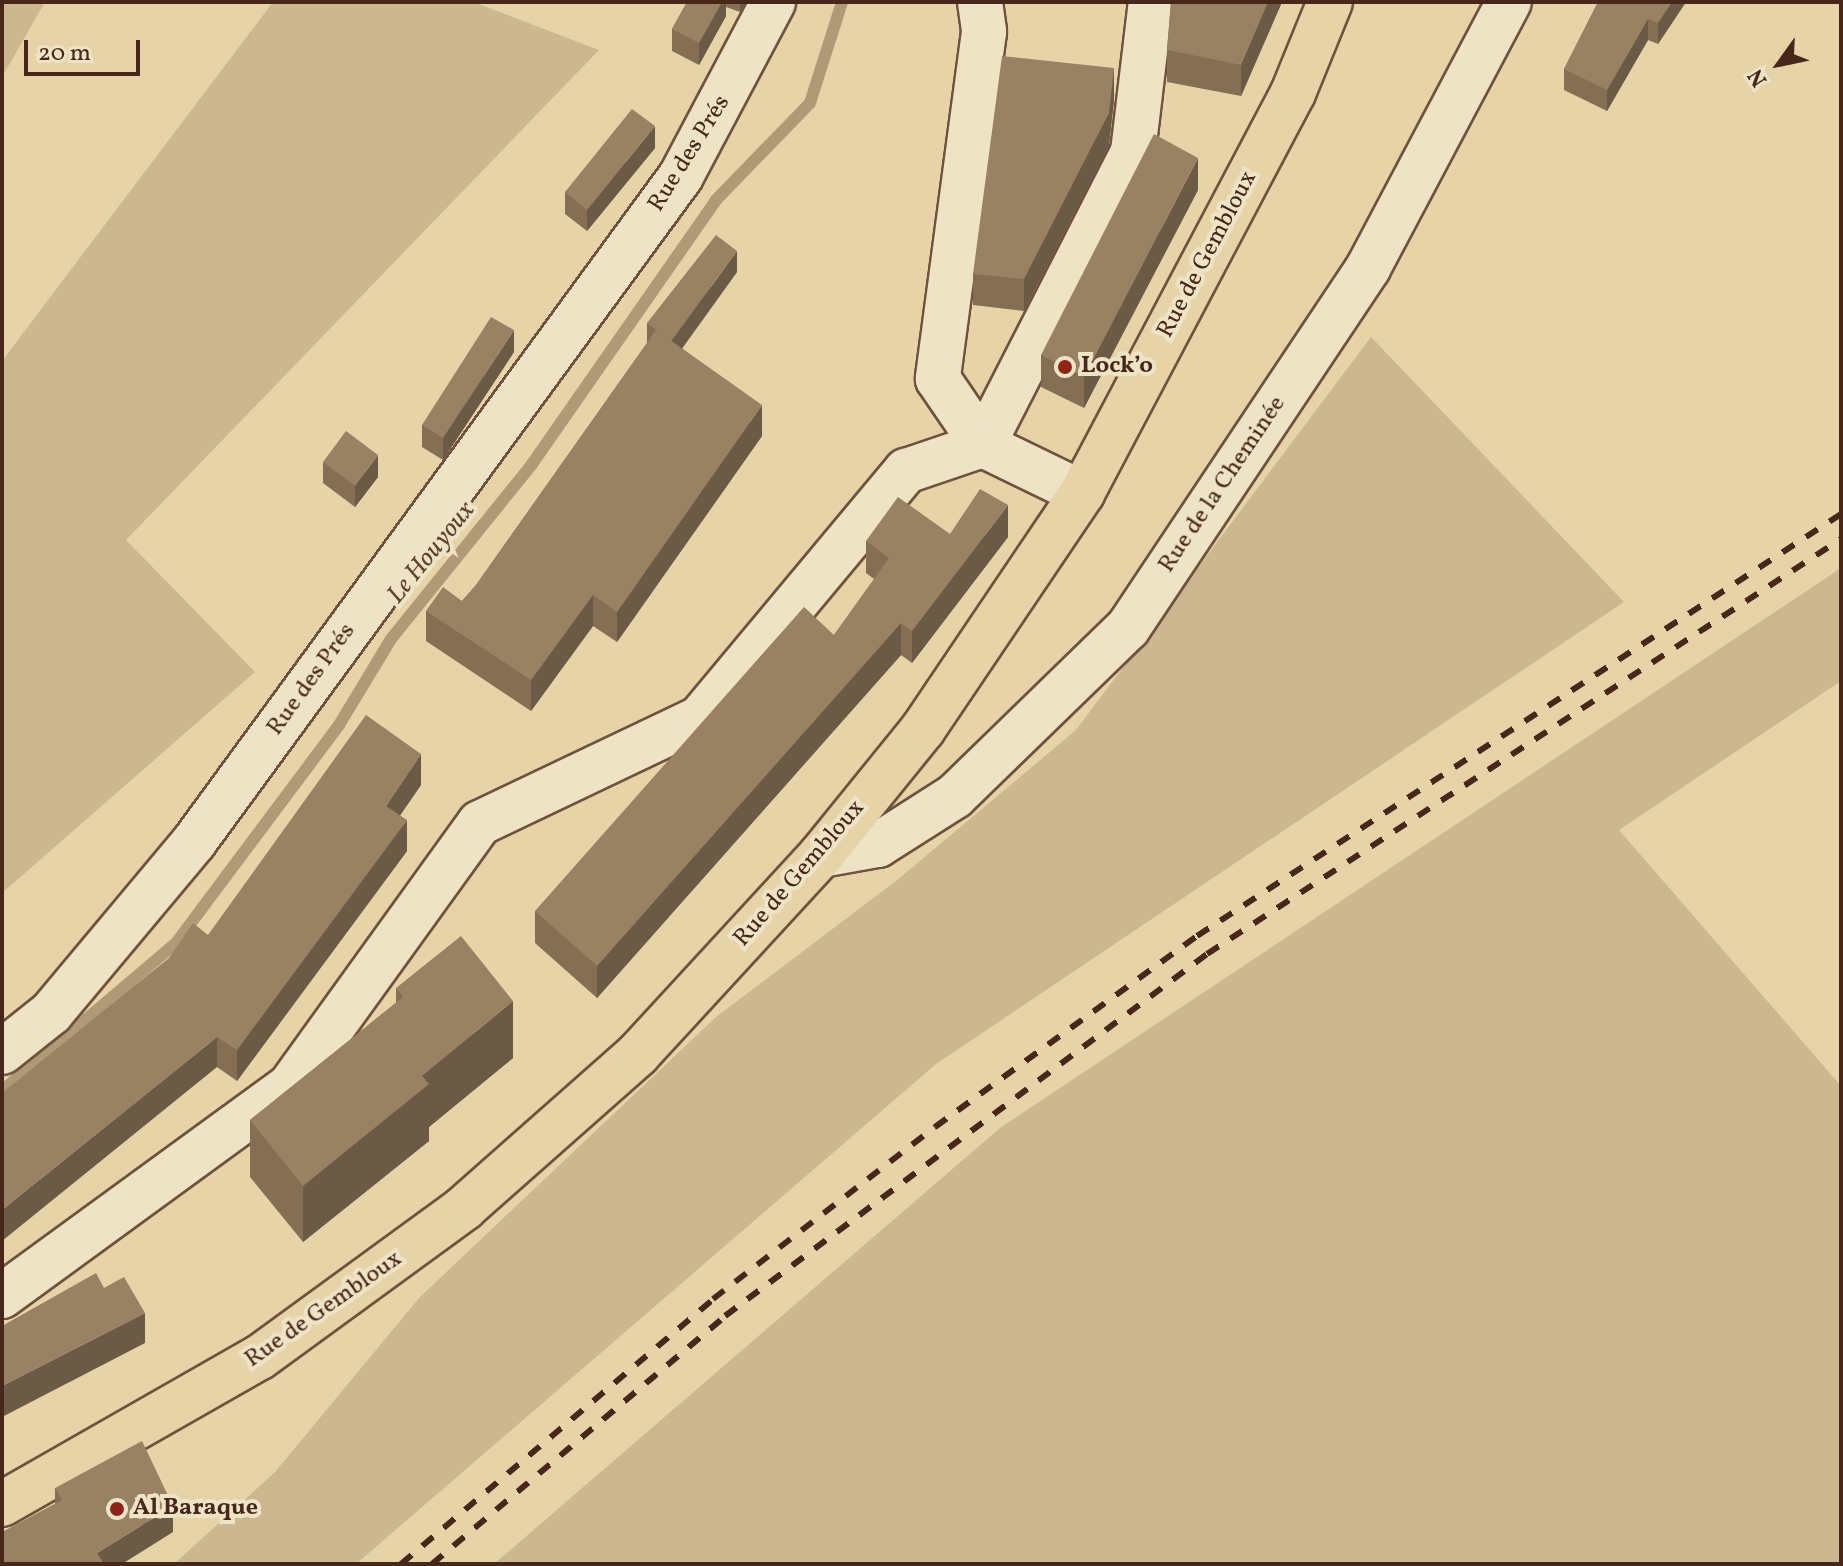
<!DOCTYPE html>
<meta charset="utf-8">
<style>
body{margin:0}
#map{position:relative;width:1843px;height:1566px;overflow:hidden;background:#e6d4a8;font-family:Vollkorn,serif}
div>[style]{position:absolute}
.green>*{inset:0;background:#cbb790}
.stream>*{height:12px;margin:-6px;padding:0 6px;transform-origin:6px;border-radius:6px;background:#b09977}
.roads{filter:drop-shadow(2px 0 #6e523d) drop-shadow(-2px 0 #6e523d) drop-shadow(0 2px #6e523d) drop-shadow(0 -2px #6e523d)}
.minor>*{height:44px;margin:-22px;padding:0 22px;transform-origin:22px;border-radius:22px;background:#efe3c6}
.major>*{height:44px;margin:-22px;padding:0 22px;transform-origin:22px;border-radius:22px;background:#e6d4a8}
.rail>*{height:6px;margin-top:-3px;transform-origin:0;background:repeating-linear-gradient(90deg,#462719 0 14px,transparent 0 28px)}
.wall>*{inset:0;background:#846f55}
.shaded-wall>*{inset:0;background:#6b5a45}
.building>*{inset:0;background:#998163}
.dots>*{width:22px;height:22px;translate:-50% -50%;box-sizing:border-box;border:4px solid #efe3c6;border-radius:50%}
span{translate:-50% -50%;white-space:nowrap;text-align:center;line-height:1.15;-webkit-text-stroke:8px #efe3c6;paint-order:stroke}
.street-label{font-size:24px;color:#462719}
.poi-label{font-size:24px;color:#462719;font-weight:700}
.left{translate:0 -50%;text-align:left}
.water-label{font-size:26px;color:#604430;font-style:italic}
.frame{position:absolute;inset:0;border:4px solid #462719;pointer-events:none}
.north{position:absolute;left:1739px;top:24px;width:80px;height:80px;-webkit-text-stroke:6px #efe3c6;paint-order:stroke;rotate:237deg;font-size:22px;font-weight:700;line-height:32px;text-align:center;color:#462719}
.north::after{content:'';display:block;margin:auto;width:28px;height:36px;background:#462719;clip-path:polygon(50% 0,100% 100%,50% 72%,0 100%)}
.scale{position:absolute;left:24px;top:40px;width:116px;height:36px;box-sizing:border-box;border:4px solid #462719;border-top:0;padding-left:10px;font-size:24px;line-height:28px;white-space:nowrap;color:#462719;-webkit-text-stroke:6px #efe3c6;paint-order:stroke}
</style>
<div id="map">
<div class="green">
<i style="clip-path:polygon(2px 2px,45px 2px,2px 77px)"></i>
<i style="clip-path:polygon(273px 2px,473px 2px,599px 50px,126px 540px,255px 672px,2px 893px,2px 361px)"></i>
<i style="clip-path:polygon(1371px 337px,1624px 602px,936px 1064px,356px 1564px,174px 1564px,275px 1472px,420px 1297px,716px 1017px,896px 881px,1076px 730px)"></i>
<i style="clip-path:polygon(1841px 568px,1841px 681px,1619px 830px,1841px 1086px,1841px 1564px,494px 1564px,1000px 1128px)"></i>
</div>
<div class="stream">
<i style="left:2px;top:1091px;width:228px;rotate:-40.4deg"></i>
<i style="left:176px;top:943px;width:272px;rotate:-53.2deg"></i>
<i style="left:339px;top:725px;width:100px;rotate:-58.8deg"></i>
<i style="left:391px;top:639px;width:225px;rotate:-51.1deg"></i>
<i style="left:532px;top:464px;width:322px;rotate:-55.1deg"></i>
<i style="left:716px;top:200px;width:135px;rotate:-45.9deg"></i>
<i style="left:810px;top:103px;width:106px;rotate:-72.4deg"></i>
</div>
<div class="roads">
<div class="minor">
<i style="left:980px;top:2px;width:30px;rotate:82deg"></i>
<i style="left:984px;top:32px;width:350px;rotate:97.6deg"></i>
<i style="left:938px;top:379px;width:80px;rotate:55.7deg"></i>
<i style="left:983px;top:445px;width:329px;rotate:-62.9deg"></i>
<i style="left:1133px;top:152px;width:151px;rotate:-83.2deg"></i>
<i style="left:821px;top:855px;width:58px;rotate:-10deg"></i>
<i style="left:878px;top:845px;width:91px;rotate:-32.5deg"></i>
<i style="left:955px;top:796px;width:241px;rotate:-44.2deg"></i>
<i style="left:1128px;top:628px;width:433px;rotate:-56.3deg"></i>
<i style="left:1368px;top:268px;width:301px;rotate:-62.1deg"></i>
<i style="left:2px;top:1052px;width:63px;rotate:-38.5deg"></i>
<i style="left:51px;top:1013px;width:223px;rotate:-50.1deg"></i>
<i style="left:194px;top:842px;width:825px;rotate:-53.82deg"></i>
<i style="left:681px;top:176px;width:197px;rotate:-62.1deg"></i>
<i style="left:2px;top:1296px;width:356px;rotate:-36.1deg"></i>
<i style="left:290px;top:1086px;width:324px;rotate:-54.2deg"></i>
<i style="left:480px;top:823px;width:244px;rotate:-25.5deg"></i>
<i style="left:700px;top:718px;width:322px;rotate:-50.2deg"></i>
<i style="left:906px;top:471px;width:81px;rotate:-18.7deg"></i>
<i style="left:983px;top:445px;width:110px;rotate:25.9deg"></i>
</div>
<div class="major">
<i style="left:2px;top:1504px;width:297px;rotate:-29.7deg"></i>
<i style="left:260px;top:1357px;width:253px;rotate:-36.1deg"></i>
<i style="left:464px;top:1208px;width:232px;rotate:-41.5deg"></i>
<i style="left:638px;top:1054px;width:270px;rotate:-47.4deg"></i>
<i style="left:821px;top:855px;width:162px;rotate:-51deg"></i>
<i style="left:923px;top:729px;width:285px;rotate:-56deg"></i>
<i style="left:1082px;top:493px;width:452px;rotate:-62.2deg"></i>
<i style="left:1293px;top:93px;width:98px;rotate:-67.9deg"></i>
</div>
</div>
<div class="rail">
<i style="left:401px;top:1564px;width:409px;rotate:-40.3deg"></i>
<i style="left:713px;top:1299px;width:281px;rotate:-37.8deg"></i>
<i style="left:935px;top:1127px;width:324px;rotate:-36.1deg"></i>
<i style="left:1197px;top:936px;width:770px;rotate:-33.24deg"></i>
<i style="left:432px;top:1564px;width:384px;rotate:-40.2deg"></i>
<i style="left:725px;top:1316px;width:603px;rotate:-36.91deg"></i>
<i style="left:1207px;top:954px;width:758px;rotate:-33.21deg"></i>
</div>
<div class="wall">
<i style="clip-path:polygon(687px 2px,747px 2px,740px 12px,726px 7px,726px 16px,699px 65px,672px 51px,672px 29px)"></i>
<i style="clip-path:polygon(1171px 2px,1282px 2px,1241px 96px,1167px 82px,1167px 50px)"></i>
<i style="clip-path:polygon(1598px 2px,1686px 2px,1658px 44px,1648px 40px,1607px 111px,1564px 90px,1564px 69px)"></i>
<i style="clip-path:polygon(1114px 100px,1109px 145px,1024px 311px,973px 305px,973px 274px)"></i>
<i style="clip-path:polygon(655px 148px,587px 231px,565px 214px,565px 192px)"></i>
<i style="clip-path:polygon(1198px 190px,1084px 408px,1041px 387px,1041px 355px)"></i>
<i style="clip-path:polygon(737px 272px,682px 348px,762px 436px,617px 642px,593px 626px,531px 711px,426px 641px,426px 611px,462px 601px,476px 585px,647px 343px,647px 323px)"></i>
<i style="clip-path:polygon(514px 352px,443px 460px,422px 447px,422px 425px)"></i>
<i style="clip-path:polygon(323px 462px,378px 477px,355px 507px,323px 483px)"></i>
<i style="clip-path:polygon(950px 534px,1008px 537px,912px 663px,901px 655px,597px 998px,535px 943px,535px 911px,834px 635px,874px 579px,866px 573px,866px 541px)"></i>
<i style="clip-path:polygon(421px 785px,400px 815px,407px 851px,237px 1081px,217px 1067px,208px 935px)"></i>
<i style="clip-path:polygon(396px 988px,513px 1058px,429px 1127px,429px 1141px,303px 1242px,250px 1177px,250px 1120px,396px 1003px)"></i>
<i style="clip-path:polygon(55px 1488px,173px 1532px,55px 1504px)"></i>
</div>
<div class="shaded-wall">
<i style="clip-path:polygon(722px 2px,726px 2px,726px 16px,699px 65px,699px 43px)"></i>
<i style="clip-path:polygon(740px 2px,747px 2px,740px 12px)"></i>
<i style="clip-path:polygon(1268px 2px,1282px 2px,1241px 96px,1241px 65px)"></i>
<i style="clip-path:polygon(1672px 2px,1686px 2px,1658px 44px,1658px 23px)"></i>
<i style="clip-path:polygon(1648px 19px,1648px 40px,1607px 111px,1607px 90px)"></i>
<i style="clip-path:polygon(1114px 68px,1114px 100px,1109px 145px,1024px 311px,1024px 279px)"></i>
<i style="clip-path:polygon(655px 126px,655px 148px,587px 231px,587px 210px)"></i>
<i style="clip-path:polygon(1198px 158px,1198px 190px,1084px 408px,1084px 377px)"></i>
<i style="clip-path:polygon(737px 251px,737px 272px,671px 364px,671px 342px)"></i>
<i style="clip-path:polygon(514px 330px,514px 352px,443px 460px,443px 438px)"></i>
<i style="clip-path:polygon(762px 405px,762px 436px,617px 642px,617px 612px)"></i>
<i style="clip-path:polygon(378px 455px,378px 477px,355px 507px,355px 486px)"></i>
<i style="clip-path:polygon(1008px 505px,1008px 537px,912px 663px,912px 631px)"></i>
<i style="clip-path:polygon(593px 595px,593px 626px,531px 711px,531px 680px)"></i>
<i style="clip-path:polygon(901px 623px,901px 655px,597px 998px,597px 966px)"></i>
<i style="clip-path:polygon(421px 754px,421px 785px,386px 836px,386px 806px)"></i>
<i style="clip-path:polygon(407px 820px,407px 851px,237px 1081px,237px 1050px)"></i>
<i style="clip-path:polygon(513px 1001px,513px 1058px,429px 1127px,429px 1141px,303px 1242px,303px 1186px,422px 1076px)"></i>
<i style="clip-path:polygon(217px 1037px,217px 1067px,2px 1241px,2px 1210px)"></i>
<i style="clip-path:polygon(145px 1313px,145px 1343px,2px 1417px,2px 1386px)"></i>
<i style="clip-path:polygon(173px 1506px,173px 1532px,122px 1564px,97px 1564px,97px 1553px)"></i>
</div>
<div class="building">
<i style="clip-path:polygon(687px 2px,722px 2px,699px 43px,672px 29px)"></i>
<i style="clip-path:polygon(1171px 2px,1268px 2px,1241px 65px,1167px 50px)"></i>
<i style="clip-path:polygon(1598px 2px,1672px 2px,1658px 23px,1648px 19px,1607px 90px,1564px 69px)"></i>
<i style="clip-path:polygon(1002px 56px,1114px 68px,1109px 113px,1024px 279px,973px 274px)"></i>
<i style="clip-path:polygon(632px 109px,655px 126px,587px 210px,565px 192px)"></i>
<i style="clip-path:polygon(1154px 134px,1198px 158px,1084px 377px,1041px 355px)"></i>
<i style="clip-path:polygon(716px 235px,737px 251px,671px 341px,647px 323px)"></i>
<i style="clip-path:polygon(491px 317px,514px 330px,443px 438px,422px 425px)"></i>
<i style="clip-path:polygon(656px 330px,762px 405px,617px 612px,593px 595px,531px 680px,426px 611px,443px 587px,462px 601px,476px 585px)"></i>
<i style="clip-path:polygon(346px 431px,378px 455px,355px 486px,323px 462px)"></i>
<i style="clip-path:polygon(980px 489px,1008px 505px,912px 631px,901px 623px,597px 966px,535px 911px,804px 607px,834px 635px,889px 558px,866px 541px,898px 497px,950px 534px)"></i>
<i style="clip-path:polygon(366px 715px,421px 754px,386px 806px,407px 820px,237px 1050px,217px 1037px,2px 1210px,2px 1093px,169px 958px,193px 923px,208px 935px)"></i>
<i style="clip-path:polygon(461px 936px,513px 1001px,422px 1076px,429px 1084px,303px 1186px,250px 1120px,403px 997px,396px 988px)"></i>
<i style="clip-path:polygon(96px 1273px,104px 1288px,124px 1277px,145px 1313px,2px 1386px,2px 1326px)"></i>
<i style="clip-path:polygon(142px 1441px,173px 1506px,97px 1553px,104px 1564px,2px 1564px,2px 1532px,62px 1500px,55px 1488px)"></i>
</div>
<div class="dots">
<i style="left:1065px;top:367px;background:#8f2418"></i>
<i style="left:117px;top:1509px;background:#8f2418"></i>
</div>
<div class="street-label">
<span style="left:690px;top:154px;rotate:-58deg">Rue des Prés</span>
<span style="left:1208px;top:255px;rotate:-62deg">Rue de Gembloux</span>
<span style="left:1223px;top:485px;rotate:-56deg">Rue de la Cheminée</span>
<span style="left:312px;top:680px;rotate:-54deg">Rue des Prés</span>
<span style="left:800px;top:874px;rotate:-49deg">Rue de Gembloux</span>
<span style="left:324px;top:1310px;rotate:-35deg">Rue de Gembloux</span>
</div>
<div class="poi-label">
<span class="left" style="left:1081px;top:367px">Lock’o</span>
<span class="left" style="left:133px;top:1509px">Al Baraque</span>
</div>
<div class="water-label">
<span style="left:432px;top:553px;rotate:-51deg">Le Houyoux</span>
</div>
<div class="frame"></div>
<div class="north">N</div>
<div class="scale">20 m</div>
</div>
